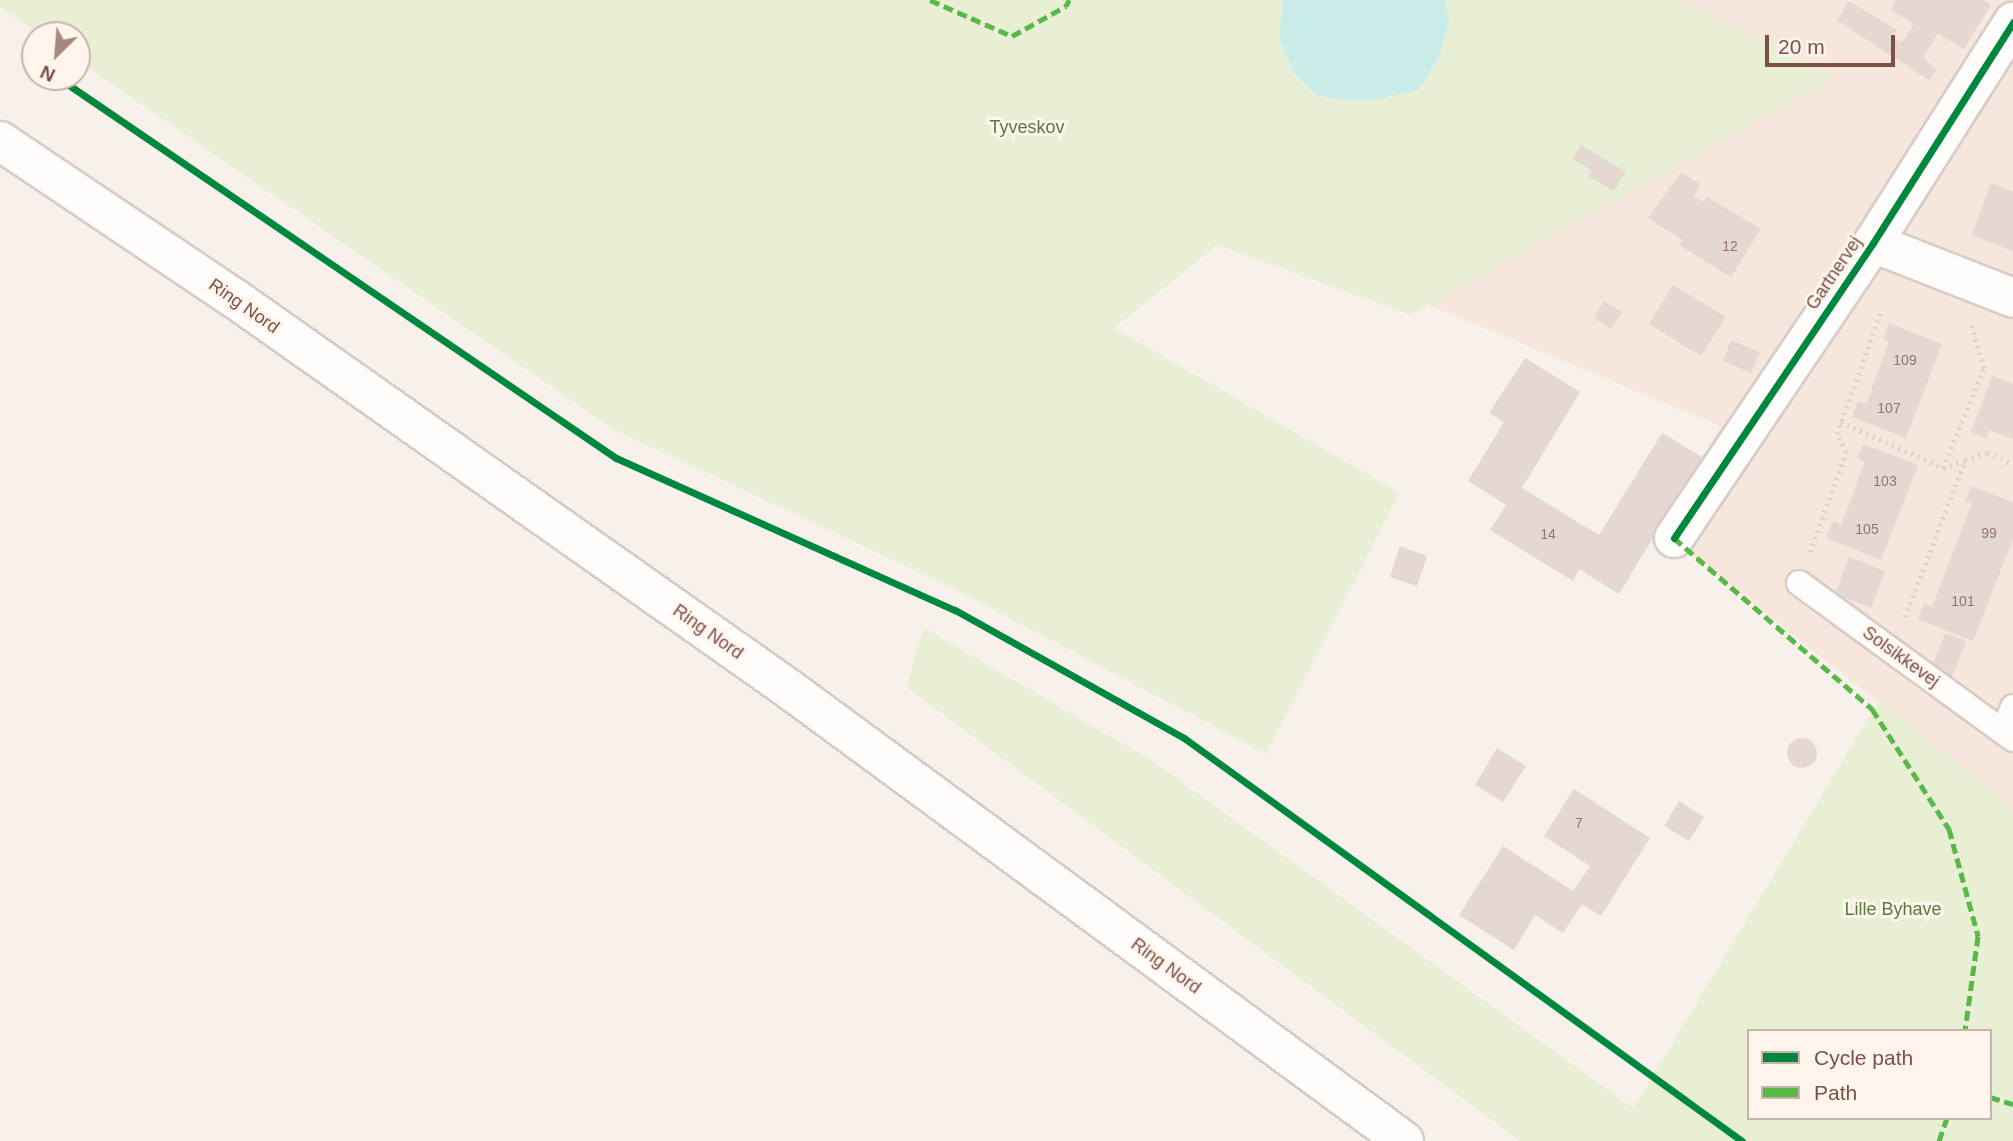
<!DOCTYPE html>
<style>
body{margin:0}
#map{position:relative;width:2013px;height:1141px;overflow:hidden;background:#f8f1eb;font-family:Helvetica,sans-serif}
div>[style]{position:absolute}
.residential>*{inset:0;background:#f6e6dc}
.green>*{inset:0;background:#e9efd4}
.water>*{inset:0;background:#caece9}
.building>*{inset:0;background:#e5d7d2}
.round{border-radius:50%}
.path>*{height:4.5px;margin-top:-2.25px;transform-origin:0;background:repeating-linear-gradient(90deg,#dcd0cd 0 2px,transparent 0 7px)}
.roads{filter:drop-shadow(2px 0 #d7ccc8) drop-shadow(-2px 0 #d7ccc8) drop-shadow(0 2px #d7ccc8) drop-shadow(0 -2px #d7ccc8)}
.lane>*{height:24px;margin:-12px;padding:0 12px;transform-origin:12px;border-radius:12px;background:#fefdfc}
.street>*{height:38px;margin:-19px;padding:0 19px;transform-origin:19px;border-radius:19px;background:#fefdfc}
.secondary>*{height:38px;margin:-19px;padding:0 19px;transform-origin:19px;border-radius:19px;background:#fefdfc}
.quiet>*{height:5px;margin-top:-2.5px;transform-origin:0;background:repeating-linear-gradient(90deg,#58b947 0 10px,transparent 0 15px)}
.cycleway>*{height:7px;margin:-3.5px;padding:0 3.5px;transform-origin:3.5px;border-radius:3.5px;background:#00873e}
span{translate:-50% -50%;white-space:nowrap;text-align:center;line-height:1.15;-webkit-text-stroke:6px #fff5ed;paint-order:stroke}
.number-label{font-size:14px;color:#96746c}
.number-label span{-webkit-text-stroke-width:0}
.park-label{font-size:18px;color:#5a7a3c}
.street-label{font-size:18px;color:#7a5047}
.legend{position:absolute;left:1747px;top:1029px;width:245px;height:91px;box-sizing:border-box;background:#fff5ed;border:2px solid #cab3ab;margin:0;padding:9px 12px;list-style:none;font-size:21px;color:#7a5047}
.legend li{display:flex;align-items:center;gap:14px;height:35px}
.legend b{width:35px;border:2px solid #cab3ab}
.north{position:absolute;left:21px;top:21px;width:70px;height:70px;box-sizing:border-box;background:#fff5ed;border:2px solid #cab3ab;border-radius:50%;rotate:205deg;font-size:19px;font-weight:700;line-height:28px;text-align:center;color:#7a5047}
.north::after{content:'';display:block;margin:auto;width:24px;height:32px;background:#a68880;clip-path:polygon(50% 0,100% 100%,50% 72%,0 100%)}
.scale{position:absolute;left:1765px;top:35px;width:130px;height:32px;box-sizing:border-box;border:4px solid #7a5047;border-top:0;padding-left:9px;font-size:21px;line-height:24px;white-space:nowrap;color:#7a5047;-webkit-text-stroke:5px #fff5ed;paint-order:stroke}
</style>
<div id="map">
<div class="residential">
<i style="clip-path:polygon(1680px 0,2013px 0,2013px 808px,1663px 532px,1720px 426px,1429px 305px,1834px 77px)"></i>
</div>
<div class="green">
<i style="clip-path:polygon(0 0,1283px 0,1279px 38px,1420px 89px,1440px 54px,1449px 20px,1445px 0,1680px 0,1835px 77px,1411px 315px,1217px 245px,1114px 328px,1400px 493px,1266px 754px,951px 587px,613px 429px,77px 60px,77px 35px,41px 35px,0 7px)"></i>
<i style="clip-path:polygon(evenodd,924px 628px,1154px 762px,1633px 1108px,1879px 700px,2013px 808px,2013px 1141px,1520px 1141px,906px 687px,924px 628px,1749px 1031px,1990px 1031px,1990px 1118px,1749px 1118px,1749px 1031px)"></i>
</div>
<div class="water">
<i style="clip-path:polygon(1283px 0,1445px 0,1449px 20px,1440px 55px,1420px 89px,1375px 100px,1341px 100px,1316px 95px,1293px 72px,1279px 38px)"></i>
</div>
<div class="building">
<i style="clip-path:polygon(1896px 0,1983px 0,1991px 5px,1964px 49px,1938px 33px,1923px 57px,1936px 70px,1930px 81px,1837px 20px,1849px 1px,1897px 30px,1892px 37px,1902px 43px,1914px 24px,1890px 9px)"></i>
<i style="clip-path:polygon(1581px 145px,1626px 172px,1614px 191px,1588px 176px,1591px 170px,1573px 159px)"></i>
<i style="clip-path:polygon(1681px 172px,1700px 184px,1694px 196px,1704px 202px,1707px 197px,1761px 229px,1731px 277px,1679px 245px,1683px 240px,1648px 218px)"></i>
<i style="clip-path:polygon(1991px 183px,2013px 192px,2013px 251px,1972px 235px)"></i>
<i style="clip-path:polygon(1673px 285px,1726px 317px,1701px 356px,1649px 324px)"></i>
<i style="clip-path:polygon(1604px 301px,1622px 312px,1611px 329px,1594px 318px)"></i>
<i style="clip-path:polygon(1889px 323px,1942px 344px,1906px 438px,1852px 417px,1858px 401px,1866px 404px,1889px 342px,1883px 339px)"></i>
<i style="clip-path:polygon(1731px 340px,1760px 352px,1751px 373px,1723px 361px)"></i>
<i style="clip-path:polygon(1525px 358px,1580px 392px,1522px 488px,1599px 535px,1662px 433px,1702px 457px,1619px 594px,1579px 569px,1573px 581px,1490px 530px,1506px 505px,1468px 481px,1504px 422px,1489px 413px)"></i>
<i style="clip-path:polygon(1992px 376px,2013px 384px,2013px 439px,1989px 430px,1986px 438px,1971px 432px)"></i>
<i style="clip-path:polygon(1863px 444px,1918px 465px,1881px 560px,1826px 538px,1833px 521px,1841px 525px,1865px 462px,1857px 458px)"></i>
<i style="clip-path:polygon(1971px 486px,2013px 502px,2013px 539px,1973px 641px,1918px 619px,1924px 603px,1932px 607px,1972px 503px,1965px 501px)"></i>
<i style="clip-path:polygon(1400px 546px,1427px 556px,1417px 586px,1390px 577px)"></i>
<i style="clip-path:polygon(1849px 557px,1885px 571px,1871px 608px,1835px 594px)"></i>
<i style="clip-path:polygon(1945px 633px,1966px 641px,1952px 677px,1931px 669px)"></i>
<i class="round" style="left:1787px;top:738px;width:30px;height:30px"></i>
<i style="clip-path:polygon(1497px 748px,1526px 766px,1503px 802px,1475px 785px)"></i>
<i style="clip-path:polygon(1574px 789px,1650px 838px,1601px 916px,1582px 904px,1563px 933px,1535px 915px,1514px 950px,1459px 915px,1503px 846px,1573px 891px,1590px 866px,1544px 836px)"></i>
<i style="clip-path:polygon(1679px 801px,1704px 817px,1689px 841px,1664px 826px)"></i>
</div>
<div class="path">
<i style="left:1841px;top:422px;width:112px;rotate:24.3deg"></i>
<i style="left:1943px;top:468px;width:23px;rotate:-18deg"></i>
<i style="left:1943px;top:468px;width:108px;rotate:-67.7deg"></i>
<i style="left:1984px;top:368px;width:45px;rotate:-106.8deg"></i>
<i style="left:1810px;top:552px;width:106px;rotate:-70.2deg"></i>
<i style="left:1846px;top:452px;width:20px;rotate:-117deg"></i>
<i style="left:1837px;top:434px;width:131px;rotate:-70.3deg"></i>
<i style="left:1905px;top:617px;width:168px;rotate:-69.1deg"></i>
<i style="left:1965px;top:460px;width:24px;rotate:-19deg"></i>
<i style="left:1988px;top:452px;width:28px;rotate:26deg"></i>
</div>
<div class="roads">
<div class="lane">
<i style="left:1799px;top:583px;width:265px;rotate:36.1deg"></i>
<i style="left:2003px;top:731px;width:26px;rotate:-67deg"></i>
</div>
<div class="street">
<i style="left:1873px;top:243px;width:150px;rotate:21.4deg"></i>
<i style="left:1674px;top:538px;width:356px;rotate:-56deg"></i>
<i style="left:1873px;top:243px;width:262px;rotate:-57.6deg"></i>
</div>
<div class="secondary">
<i style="left:0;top:141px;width:282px;rotate:33.9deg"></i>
<i style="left:234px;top:298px;width:679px;rotate:35.16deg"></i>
<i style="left:789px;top:689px;width:763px;rotate:36.31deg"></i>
</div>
</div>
<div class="quiet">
<i style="left:930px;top:0;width:90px;rotate:23.7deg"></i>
<i style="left:1012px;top:36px;width:62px;rotate:-29.1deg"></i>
<i style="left:1066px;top:6px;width:7px;rotate:-63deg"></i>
<i style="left:1674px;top:538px;width:262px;rotate:40.8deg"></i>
<i style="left:1872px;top:709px;width:143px;rotate:57.3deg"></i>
<i style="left:1949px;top:829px;width:111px;rotate:74.8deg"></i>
<i style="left:1978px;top:936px;width:96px;rotate:97.8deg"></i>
<i style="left:1990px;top:1097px;width:24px;rotate:17deg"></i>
<i style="left:1939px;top:1141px;width:24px;rotate:-71deg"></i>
</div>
<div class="cycleway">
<i style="left:57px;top:77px;width:676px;rotate:34.28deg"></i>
<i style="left:616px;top:458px;width:372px;rotate:24.2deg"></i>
<i style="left:955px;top:610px;width:262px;rotate:29.2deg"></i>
<i style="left:1184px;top:738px;width:688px;rotate:35.84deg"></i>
<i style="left:1674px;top:538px;width:356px;rotate:-56deg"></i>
<i style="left:1873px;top:243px;width:262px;rotate:-57.6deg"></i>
</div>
<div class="number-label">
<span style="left:1730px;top:246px">12</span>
<span style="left:1905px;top:360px">109</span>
<span style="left:1889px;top:408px">107</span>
<span style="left:1885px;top:481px">103</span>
<span style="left:1867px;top:529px">105</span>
<span style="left:1989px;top:533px">99</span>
<span style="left:1548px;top:534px">14</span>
<span style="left:1963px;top:601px">101</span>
<span style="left:1579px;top:823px">7</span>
</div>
<div class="park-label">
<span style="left:1027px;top:127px">Tyveskov</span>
<span style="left:1893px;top:909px">Lille Byhave</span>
</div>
<div class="street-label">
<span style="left:1834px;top:273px;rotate:-56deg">Gartnervej</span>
<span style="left:244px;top:306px;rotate:35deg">Ring Nord</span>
<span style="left:708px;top:632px;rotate:35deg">Ring Nord</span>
<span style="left:1901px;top:657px;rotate:36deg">Solsikkevej</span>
<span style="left:1166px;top:966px;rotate:36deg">Ring Nord</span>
</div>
<ul class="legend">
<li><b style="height:9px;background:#00873e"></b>Cycle path</li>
<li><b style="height:9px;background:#58b947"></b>Path</li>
</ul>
<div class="north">N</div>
<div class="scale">20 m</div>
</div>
